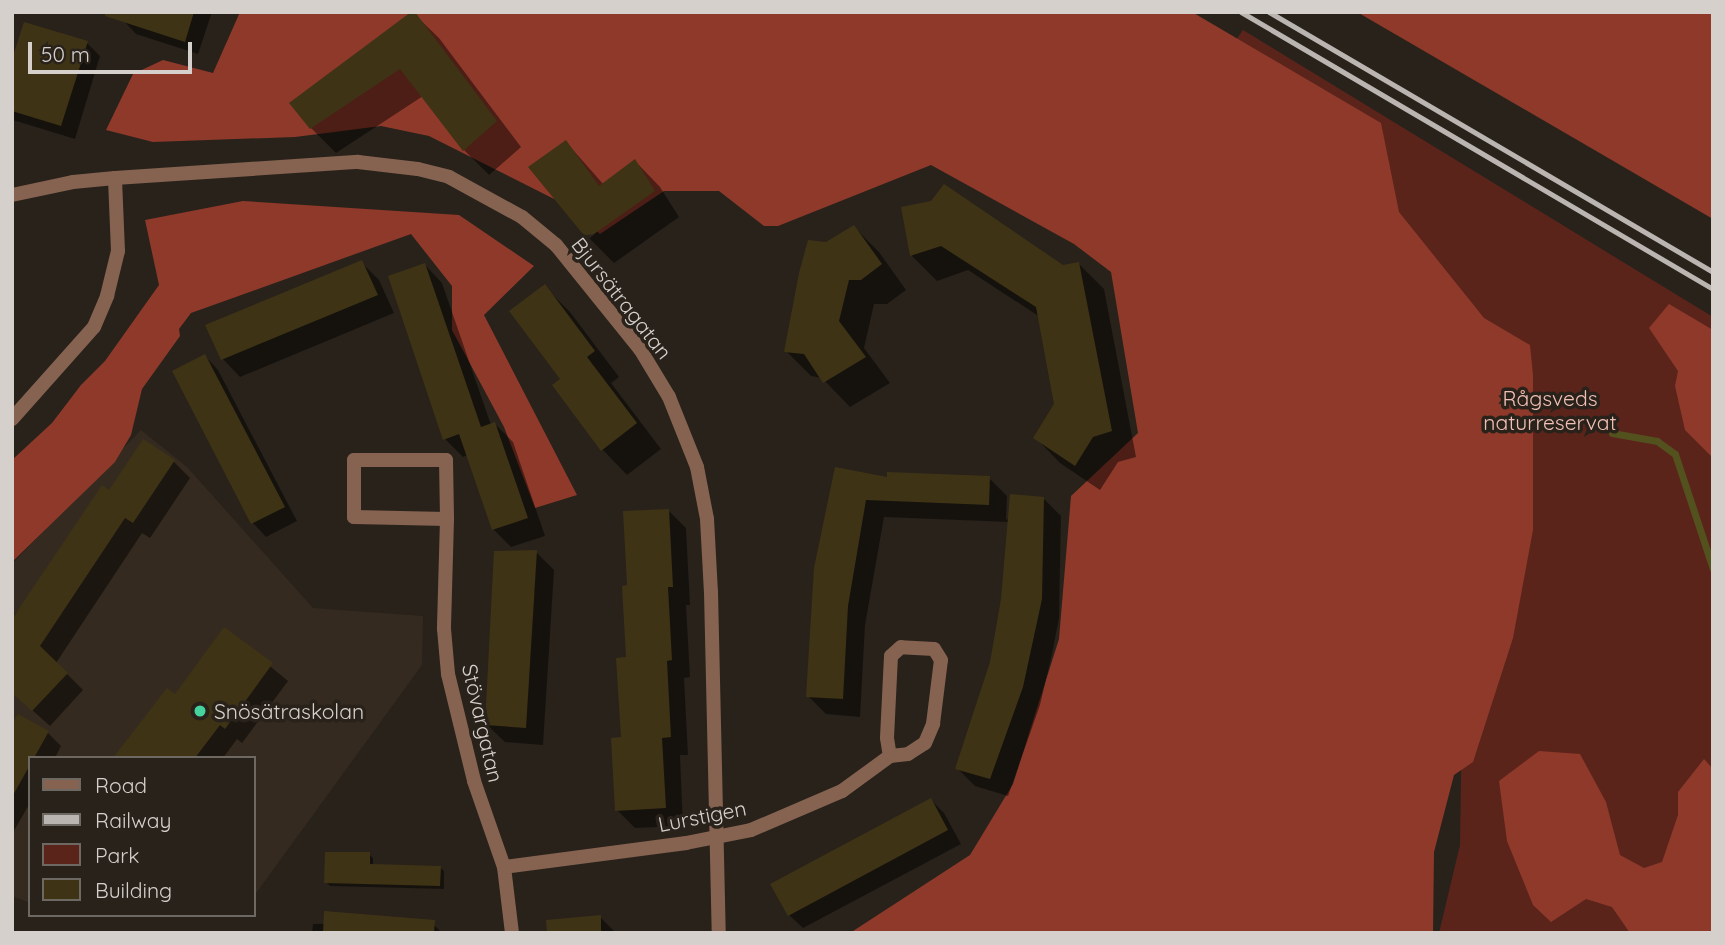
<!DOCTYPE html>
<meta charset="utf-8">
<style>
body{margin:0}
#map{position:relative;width:1725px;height:945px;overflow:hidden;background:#29221b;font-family:Quicksand,sans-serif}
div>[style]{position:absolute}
.built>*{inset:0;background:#342a1f}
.green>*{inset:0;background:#5b241b}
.forest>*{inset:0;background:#8f392a}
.shadow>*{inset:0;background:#0007}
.stream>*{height:7px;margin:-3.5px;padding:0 3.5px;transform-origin:3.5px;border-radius:3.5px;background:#53511d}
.building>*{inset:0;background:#3f3315}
.street>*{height:14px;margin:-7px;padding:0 7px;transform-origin:7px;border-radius:7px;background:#866350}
.rail>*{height:5px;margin:-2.5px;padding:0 2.5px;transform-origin:2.5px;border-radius:2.5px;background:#bab5b0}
.dots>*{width:19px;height:19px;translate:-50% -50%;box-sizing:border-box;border:4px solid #29221b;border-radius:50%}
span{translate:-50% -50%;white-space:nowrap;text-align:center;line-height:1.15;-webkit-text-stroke:7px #29221b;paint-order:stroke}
.street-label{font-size:21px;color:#d5d0cc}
.park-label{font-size:21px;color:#f1bfb4}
.poi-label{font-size:21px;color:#d5d0cc}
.left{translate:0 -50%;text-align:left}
.frame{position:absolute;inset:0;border:14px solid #d5d0cc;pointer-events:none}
.legend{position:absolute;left:28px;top:756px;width:228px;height:161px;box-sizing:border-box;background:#29221b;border:2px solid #6e6862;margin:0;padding:9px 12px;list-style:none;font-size:21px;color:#d5d0cc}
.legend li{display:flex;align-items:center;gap:14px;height:35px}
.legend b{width:35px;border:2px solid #6e6862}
.scale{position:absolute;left:28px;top:42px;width:164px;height:32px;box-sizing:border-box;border:4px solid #d5d0cc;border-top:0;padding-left:9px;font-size:21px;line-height:24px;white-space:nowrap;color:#d5d0cc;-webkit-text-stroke:5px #29221b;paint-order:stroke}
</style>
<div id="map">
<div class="built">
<i style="clip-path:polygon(141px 430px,187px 467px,313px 608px,423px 616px,422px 665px,254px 896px,254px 758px,30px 758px,30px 903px,12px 896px,12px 564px)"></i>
</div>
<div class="green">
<i style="clip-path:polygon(1243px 30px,1713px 317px,1713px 933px,1439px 933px,1460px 845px,1464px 587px,1102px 233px)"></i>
</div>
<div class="forest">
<i style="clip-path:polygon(240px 12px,1192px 12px,1381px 123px,1399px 212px,1484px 318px,1530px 345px,1533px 375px,1533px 530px,1513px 638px,1473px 762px,1454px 775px,1434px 852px,1433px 933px,850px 933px,970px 855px,1013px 784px,1059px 639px,1071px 496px,1138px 433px,1111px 272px,1074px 244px,931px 165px,778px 226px,764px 226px,719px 191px,664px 191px,600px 234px,570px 207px,429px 136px,381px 126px,295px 137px,153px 142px,106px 130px,133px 74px,163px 60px,213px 73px)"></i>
<i style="clip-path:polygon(1357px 12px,1713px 12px,1713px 219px)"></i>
<i style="clip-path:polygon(243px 201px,459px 215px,534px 266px,484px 315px,577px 495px,535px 508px,504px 427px,452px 330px,452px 286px,411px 234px,191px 313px,179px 329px,180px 336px,142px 389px,131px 435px,115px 462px,12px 562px,12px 460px,52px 423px,81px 385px,105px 361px,159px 285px,145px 220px)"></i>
<i style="clip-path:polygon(1669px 304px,1713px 330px,1713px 458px,1685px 430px,1675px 386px,1678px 371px,1649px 328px)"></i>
<i style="clip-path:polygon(1539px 751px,1580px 754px,1606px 802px,1620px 855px,1644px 868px,1662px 862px,1678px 815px,1678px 792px,1704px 759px,1713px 769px,1713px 933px,1630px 933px,1612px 907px,1586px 899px,1551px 922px,1533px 905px,1507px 841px,1499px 781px)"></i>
</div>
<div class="shadow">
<i style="clip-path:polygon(125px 12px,212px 12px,198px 54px,136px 34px,123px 20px)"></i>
<i style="clip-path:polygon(413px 13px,439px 38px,521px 147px,489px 175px,464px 150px,423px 96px,336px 153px,311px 128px)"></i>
<i style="clip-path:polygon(87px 43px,100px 56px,75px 139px,13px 120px,12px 65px)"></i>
<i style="clip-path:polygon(566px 142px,604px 185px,635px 161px,660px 187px,679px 217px,614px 263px,589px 238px)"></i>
<i style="clip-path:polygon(903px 209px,1063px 266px,1079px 264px,1104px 289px,1136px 457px,1118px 462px,1100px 490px,1060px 463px,1035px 437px,1056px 405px,1040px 317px,968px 270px,937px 281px,912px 256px)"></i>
<i style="clip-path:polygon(854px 227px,879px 252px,906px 290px,887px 304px,874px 304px,864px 348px,890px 383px,850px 407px,822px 378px,811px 376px,786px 351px)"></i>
<i style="clip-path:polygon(361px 262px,379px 280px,394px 313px,240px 377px,223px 359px,208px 326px)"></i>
<i style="clip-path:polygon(425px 265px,442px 283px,491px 425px,495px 424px,513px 442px,545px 536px,511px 547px,493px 529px,468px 455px,463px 457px,445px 439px)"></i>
<i style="clip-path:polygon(545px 287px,570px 312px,619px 377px,611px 383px,661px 449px,627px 475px,602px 449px,562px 379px)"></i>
<i style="clip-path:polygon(205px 356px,218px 370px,297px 521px,266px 537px,253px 523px)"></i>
<i style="clip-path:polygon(144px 442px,174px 462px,190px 478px,150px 538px,142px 533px,56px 663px,83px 690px,50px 726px,12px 692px,12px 618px,110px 493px)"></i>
<i style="clip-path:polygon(836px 470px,888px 479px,989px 478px,1007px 496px,1006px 520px,1043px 498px,1061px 516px,1059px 618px,1052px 654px,1040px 705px,1008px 796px,975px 786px,957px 768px,991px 662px,1003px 600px,1009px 522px,884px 517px,865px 625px,860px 717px,826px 714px,808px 696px)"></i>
<i style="clip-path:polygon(668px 510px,686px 528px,690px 605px,686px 605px,690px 677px,684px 678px,688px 755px,680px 755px,683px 826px,635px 828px,617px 810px,628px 658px,629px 587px)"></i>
<i style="clip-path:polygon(536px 552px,554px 570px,543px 745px,505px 742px,487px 725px)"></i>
<i style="clip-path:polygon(225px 629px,288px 681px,242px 743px,237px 739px,223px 758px,115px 758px,175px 697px)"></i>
<i style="clip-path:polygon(12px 728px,48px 733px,61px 746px,55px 758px,30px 758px,30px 803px,12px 834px)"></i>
<i style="clip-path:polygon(931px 800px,944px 813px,961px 844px,803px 928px,789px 915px)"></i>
<i style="clip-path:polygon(369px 854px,373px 858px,373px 866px,440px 867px,444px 871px,444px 889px,330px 886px,326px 882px)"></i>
<i style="clip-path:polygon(600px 917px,616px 933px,564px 933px)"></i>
<i style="clip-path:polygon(430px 921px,442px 933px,312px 933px,313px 924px)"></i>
</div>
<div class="stream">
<i style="left:1612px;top:433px;width:46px;rotate:10.1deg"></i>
<i style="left:1657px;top:441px;width:22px;rotate:36deg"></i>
<i style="left:1675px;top:454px;width:121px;rotate:71.7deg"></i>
</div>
<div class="building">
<i style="clip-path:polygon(106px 12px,194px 12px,185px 42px,105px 16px)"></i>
<i style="clip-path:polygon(411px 12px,415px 12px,497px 121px,463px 151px,400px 69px,310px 129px,289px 103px)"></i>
<i style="clip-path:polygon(24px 22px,88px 41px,61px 126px,12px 111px,12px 59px)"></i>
<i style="clip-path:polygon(566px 140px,599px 186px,635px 159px,655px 191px,587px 239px,528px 167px)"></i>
<i style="clip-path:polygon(944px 184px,1063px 265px,1079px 262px,1112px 431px,1093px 437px,1075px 466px,1033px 438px,1054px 404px,1036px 307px,941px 246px,910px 256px,901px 207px,931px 201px)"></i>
<i style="clip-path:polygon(854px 225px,882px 264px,861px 280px,849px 280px,839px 321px,866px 357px,823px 383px,804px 354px,784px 352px,799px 273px,808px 240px,826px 242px)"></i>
<i style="clip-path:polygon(362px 260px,378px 295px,221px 360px,205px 325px)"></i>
<i style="clip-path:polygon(425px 263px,481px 427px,495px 422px,528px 518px,492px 530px,459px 434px,443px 440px,388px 276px)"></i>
<i style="clip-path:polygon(545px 284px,595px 351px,587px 357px,637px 423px,601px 451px,552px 385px,560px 379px,509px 311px)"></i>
<i style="clip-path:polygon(205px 354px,285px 507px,251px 524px,172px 371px)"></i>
<i style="clip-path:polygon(143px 439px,175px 460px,133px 523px,125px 518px,40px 646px,68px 673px,32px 711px,12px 693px,12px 619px,102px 485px,109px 490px)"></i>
<i style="clip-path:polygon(835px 467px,887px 477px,887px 472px,990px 476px,989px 505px,866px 500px,848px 606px,843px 699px,806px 697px,814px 568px)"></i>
<i style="clip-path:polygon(1010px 494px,1044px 497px,1042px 599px,1023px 687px,990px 779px,955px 769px,990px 662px,1001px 599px)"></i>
<i style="clip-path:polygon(669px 509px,673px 587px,668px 587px,672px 660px,667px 661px,671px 737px,662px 738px,666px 808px,615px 811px,611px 738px,621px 737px,616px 658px,626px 657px,622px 586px,627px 585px,623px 511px)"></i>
<i style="clip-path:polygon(537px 550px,526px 728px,485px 725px,494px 551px)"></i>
<i style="clip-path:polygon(224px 627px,273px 663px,225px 729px,220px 725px,195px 758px,113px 758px,167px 688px,175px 694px)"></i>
<i style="clip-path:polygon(18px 714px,49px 731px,34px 758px,30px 758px,30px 765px,12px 797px,12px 724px)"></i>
<i style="clip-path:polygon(931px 798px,948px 830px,788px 916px,770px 884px)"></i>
<i style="clip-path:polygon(325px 852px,370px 852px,370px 864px,441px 866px,440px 886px,324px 883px)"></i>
<i style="clip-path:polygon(324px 911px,435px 920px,434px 933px,323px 933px)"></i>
<i style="clip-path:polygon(601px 915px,601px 933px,547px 933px,546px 920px)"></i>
</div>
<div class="street">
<i style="left:12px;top:195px;width:62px;rotate:-12deg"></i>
<i style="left:73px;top:182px;width:42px;rotate:-5.4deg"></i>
<i style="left:115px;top:178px;width:244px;rotate:-3.8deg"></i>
<i style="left:358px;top:162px;width:60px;rotate:6.7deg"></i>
<i style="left:418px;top:169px;width:32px;rotate:14deg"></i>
<i style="left:449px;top:177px;width:83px;rotate:28.7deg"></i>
<i style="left:522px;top:217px;width:44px;rotate:39.5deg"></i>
<i style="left:556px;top:245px;width:134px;rotate:51.1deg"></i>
<i style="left:640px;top:349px;width:56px;rotate:58.9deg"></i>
<i style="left:669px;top:397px;width:75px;rotate:68.2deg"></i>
<i style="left:697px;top:467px;width:53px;rotate:79.1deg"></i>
<i style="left:707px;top:519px;width:73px;rotate:86.9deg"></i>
<i style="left:711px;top:592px;width:341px;rotate:88.7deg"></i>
<i style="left:12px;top:419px;width:123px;rotate:-48.3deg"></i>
<i style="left:94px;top:327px;width:34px;rotate:-67deg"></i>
<i style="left:107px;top:296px;width:46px;rotate:-76.3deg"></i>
<i style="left:118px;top:251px;width:73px;rotate:-92.4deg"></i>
<i style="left:447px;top:519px;width:93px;rotate:-178.8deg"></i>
<i style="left:354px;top:517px;width:57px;rotate:-90deg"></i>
<i style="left:354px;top:460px;width:92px"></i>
<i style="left:446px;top:460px;width:59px;rotate:89deg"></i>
<i style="left:447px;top:519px;width:110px;rotate:91.6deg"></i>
<i style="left:444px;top:629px;width:45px;rotate:84.9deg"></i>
<i style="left:448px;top:674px;width:110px;rotate:76.3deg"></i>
<i style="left:474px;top:781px;width:91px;rotate:70.8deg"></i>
<i style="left:504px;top:867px;width:66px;rotate:83.1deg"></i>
<i style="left:504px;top:867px;width:184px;rotate:-7.5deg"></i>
<i style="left:686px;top:843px;width:66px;rotate:-11.3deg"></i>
<i style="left:751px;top:830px;width:99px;rotate:-23.2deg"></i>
<i style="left:842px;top:791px;width:59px;rotate:-36.1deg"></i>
<i style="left:890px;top:756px;width:18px;rotate:-6deg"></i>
<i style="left:908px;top:754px;width:20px;rotate:-33deg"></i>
<i style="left:925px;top:743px;width:21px;rotate:-67deg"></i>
<i style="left:933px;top:724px;width:64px;rotate:-82.9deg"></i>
<i style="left:941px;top:660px;width:13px;rotate:-122deg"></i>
<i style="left:934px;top:649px;width:33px;rotate:-177deg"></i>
<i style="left:901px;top:647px;width:13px;rotate:138deg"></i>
<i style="left:891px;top:656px;width:82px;rotate:92.8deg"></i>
<i style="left:887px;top:738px;width:18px;rotate:81deg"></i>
</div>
<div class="rail">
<i style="left:1241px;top:12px;width:547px;rotate:30.41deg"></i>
<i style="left:1269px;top:12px;width:515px;rotate:30.35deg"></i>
</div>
<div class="dots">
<i style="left:200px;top:711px;background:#46d49e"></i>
</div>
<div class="street-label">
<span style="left:622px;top:298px;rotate:52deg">Bjursätragatan</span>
<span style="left:483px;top:723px;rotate:77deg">Stövargatan</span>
<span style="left:702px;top:816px;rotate:-11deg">Lurstigen</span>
</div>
<div class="park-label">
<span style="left:1550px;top:410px">Rågsveds<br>naturreservat</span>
</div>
<div class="poi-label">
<span class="left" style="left:214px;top:711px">Snösätraskolan</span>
</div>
<div class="frame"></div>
<ul class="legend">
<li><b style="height:9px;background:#866350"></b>Road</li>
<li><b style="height:9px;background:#bab5b0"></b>Railway</li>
<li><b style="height:19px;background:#5b241b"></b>Park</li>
<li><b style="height:19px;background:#3f3315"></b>Building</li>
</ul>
<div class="scale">50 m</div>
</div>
